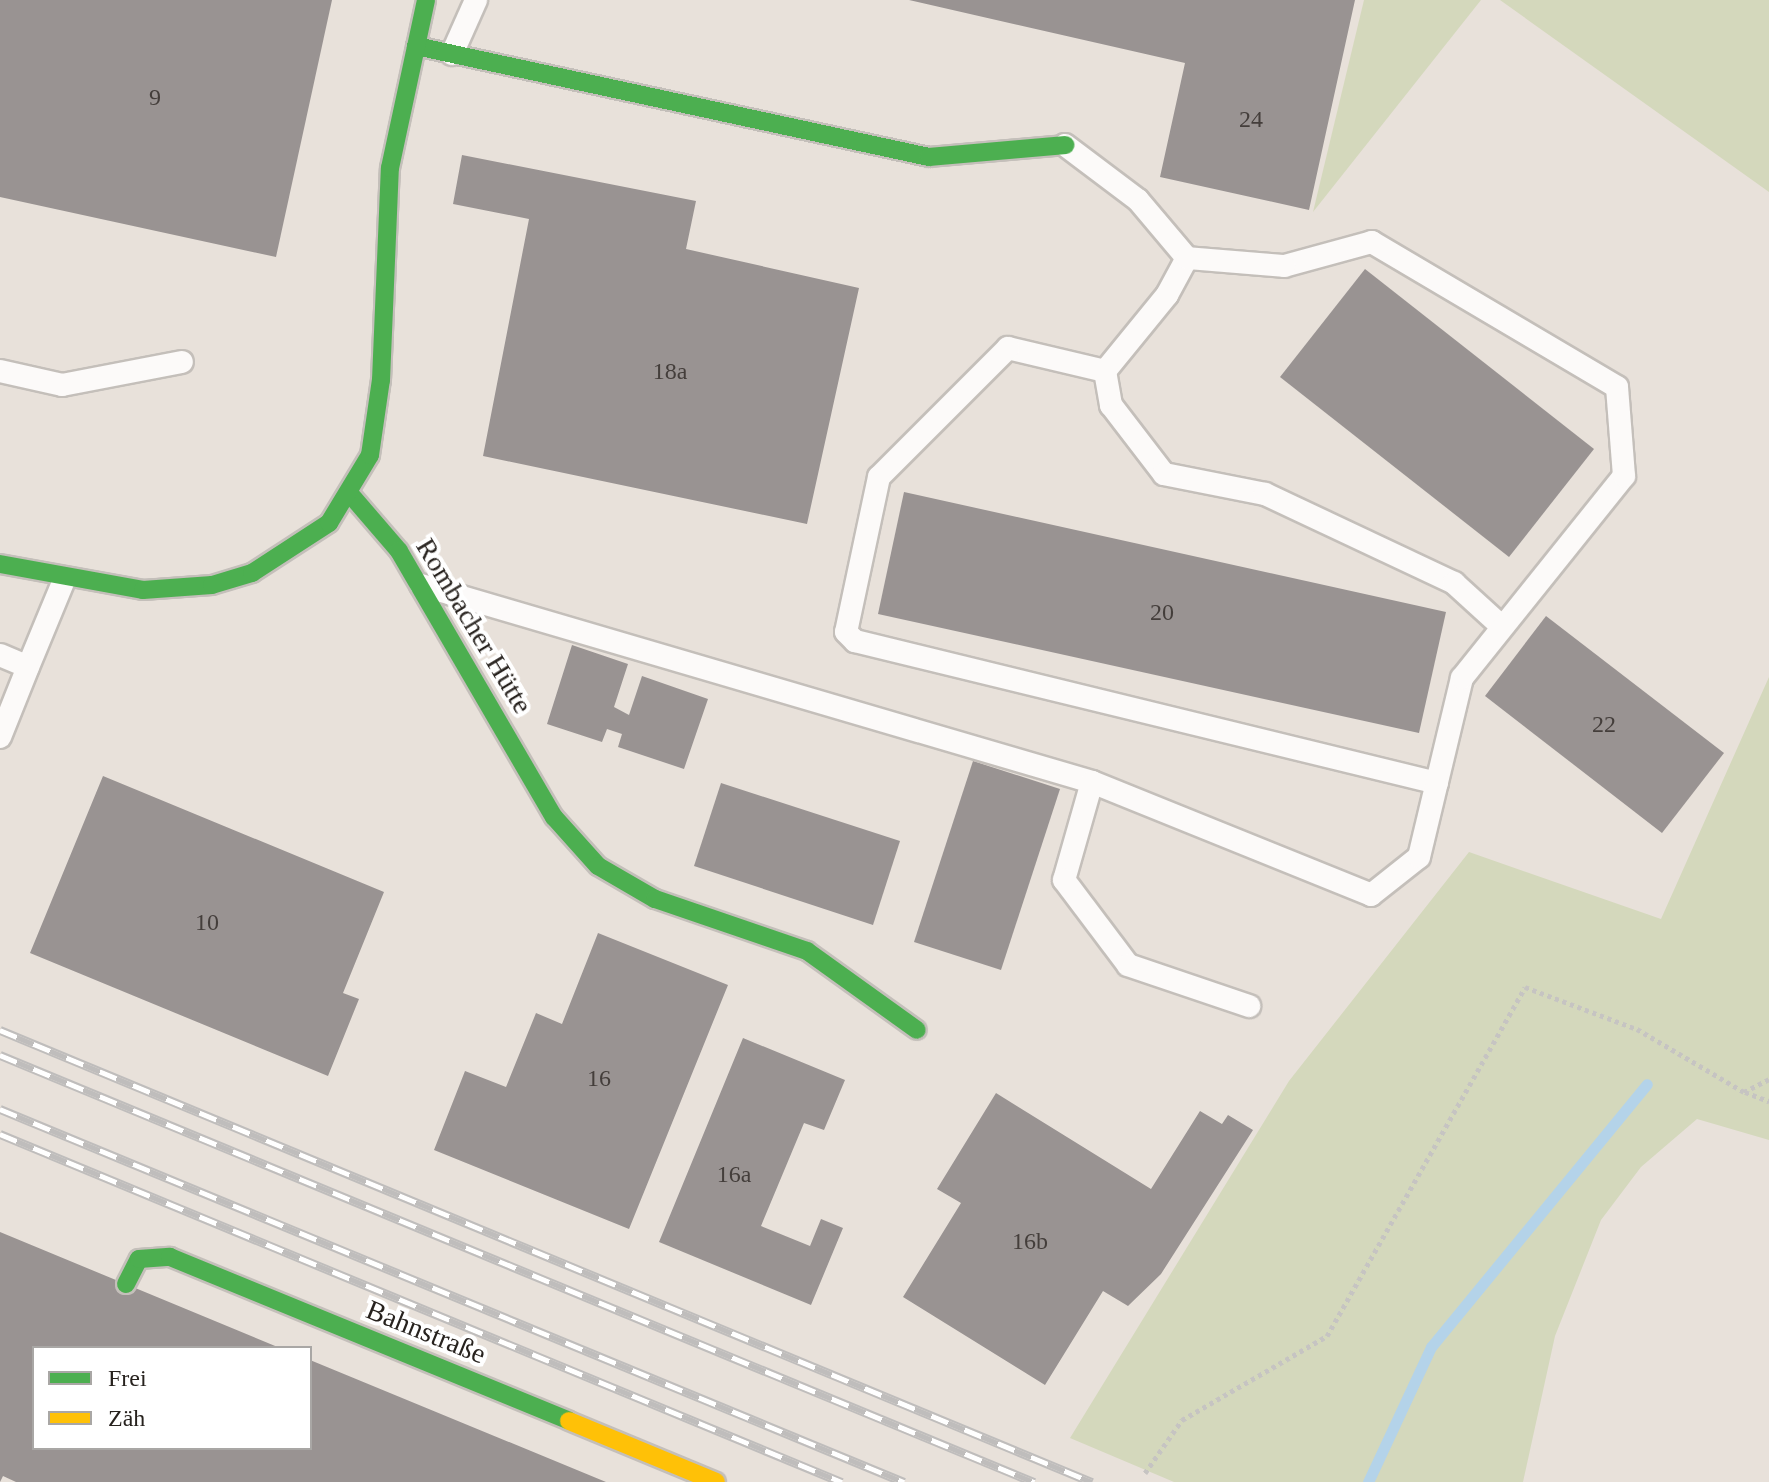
<!DOCTYPE html>
<meta charset="utf-8">
<style>
body{margin:0}
#map{position:relative;width:1769px;height:1482px;overflow:hidden;background:#e8e1da;font-family:"Times New Roman",serif}
div>[style]{position:absolute}
.green>*{inset:0;background:#d4d8bc}
.stream>*{height:11px;margin:-5.5px;padding:0 5.5px;transform-origin:5.5px;border-radius:5.5px;background:#b4d3e9}
.building>*{inset:0;background:#999392}
.path>*{height:5px;margin-top:-2.5px;transform-origin:0;background:repeating-linear-gradient(90deg,#c6c4c2 0 4px,transparent 0 8px)}
.roads{filter:drop-shadow(2px 0 #c4bfba) drop-shadow(-2px 0 #c4bfba) drop-shadow(0 2px #c4bfba) drop-shadow(0 -2px #c4bfba)}
.lane>*{height:22px;margin:-11px;padding:0 11px;transform-origin:11px;border-radius:11px;background:#fcfaf9}
.fast>*{height:18px;margin:-9px;padding:0 9px;transform-origin:9px;border-radius:9px;background:#4caf50}
.slow>*{height:18px;margin:-9px;padding:0 9px;transform-origin:9px;border-radius:9px;background:#ffc107}
.rail>*{height:9px;margin-top:-4.5px;transform-origin:0;background:repeating-linear-gradient(90deg,#fff 0 18px,#bfbdbc 0 36px);box-sizing:border-box;border-block:2px solid #bfbdbc}
span{translate:-50% -50%;white-space:nowrap;text-align:center;line-height:1.15;-webkit-text-stroke:8px #fff;paint-order:stroke}
.number-label{font-size:24px;color:#443e3b}
.number-label span{-webkit-text-stroke-width:0}
.street-label{font-size:28px;color:#27221e}
.legend{position:absolute;left:32px;top:1346px;width:280px;height:104px;box-sizing:border-box;background:#fff;border:2px solid #a9a7a5;margin:0;padding:10px 14px;list-style:none;font-size:24px;color:#27221e}
.legend li{display:flex;align-items:center;gap:16px;height:40px}
.legend b{width:40px;border:2px solid #a9a7a5}
</style>
<div id="map">
<div class="green">
<i style="clip-path:polygon(1364px 0,1481px 0,1313px 212px)"></i>
<i style="clip-path:polygon(1500px 0,1769px 0,1769px 192px)"></i>
<i style="clip-path:polygon(1769px 677px,1769px 1140px,1697px 1119px,1641px 1167px,1601px 1220px,1555px 1336px,1523px 1482px,1174px 1482px,1070px 1438px,1289px 1081px,1469px 852px,1661px 919px)"></i>
</div>
<div class="stream">
<i style="left:1368px;top:1482px;width:149px;rotate:-65deg"></i>
<i style="left:1431px;top:1347px;width:340px;rotate:-50.6deg"></i>
</div>
<div class="building">
<i style="clip-path:polygon(0 0,332px 0,276px 257px,0 197px)"></i>
<i style="clip-path:polygon(909px 0,1355px 0,1309px 210px,1160px 177px,1185px 63px)"></i>
<i style="clip-path:polygon(462px 155px,696px 201px,686px 249px,859px 288px,807px 524px,483px 456px,529px 219px,453px 204px)"></i>
<i style="clip-path:polygon(1365px 269px,1594px 449px,1509px 557px,1280px 377px)"></i>
<i style="clip-path:polygon(904px 492px,1446px 612px,1419px 733px,878px 614px)"></i>
<i style="clip-path:polygon(1546px 616px,1724px 753px,1662px 833px,1485px 696px)"></i>
<i style="clip-path:polygon(572px 645px,628px 664px,614px 707px,629px 715px,642px 676px,708px 699px,684px 769px,618px 747px,622px 734px,607px 729px,602px 742px,547px 724px)"></i>
<i style="clip-path:polygon(973px 761px,1060px 789px,1001px 970px,914px 942px)"></i>
<i style="clip-path:polygon(103px 776px,384px 892px,343px 993px,359px 999px,328px 1076px,30px 953px)"></i>
<i style="clip-path:polygon(721px 783px,900px 841px,873px 925px,694px 866px)"></i>
<i style="clip-path:polygon(598px 933px,728px 985px,629px 1229px,434px 1150px,465px 1071px,506px 1087px,536px 1013px,562px 1024px)"></i>
<i style="clip-path:polygon(743px 1038px,845px 1080px,824px 1130px,804px 1123px,761px 1226px,810px 1246px,821px 1219px,843px 1228px,811px 1305px,659px 1242px)"></i>
<i style="clip-path:polygon(996px 1093px,1151px 1189px,1200px 1111px,1222px 1124px,1228px 1115px,1253px 1130px,1161px 1274px,1128px 1306px,1103px 1291px,1045px 1385px,903px 1297px,961px 1203px,937px 1189px)"></i>
<i style="clip-path:polygon(0 1232px,280px 1348px,34px 1348px,34px 1448px,310px 1448px,310px 1360px,606px 1482px,16px 1482px,3px 1476px,0 1482px)"></i>
</div>
<div class="path">
<i style="left:1745px;top:1092px;width:26px;rotate:21deg"></i>
<i style="left:1145px;top:1473px;width:65px;rotate:-55.1deg"></i>
<i style="left:1182px;top:1420px;width:168px;rotate:-30.1deg"></i>
<i style="left:1327px;top:1336px;width:401px;rotate:-60.4deg"></i>
<i style="left:1525px;top:987px;width:120px;rotate:20.6deg"></i>
<i style="left:1637px;top:1029px;width:124px;rotate:30.5deg"></i>
<i style="left:1744px;top:1092px;width:28px;rotate:-27deg"></i>
</div>
<div class="roads">
<div class="lane">
<i style="left:452px;top:54px;width:59px;rotate:-66deg"></i>
<i style="left:1065px;top:145px;width:91px;rotate:37deg"></i>
<i style="left:1138px;top:200px;width:76px;rotate:49.8deg"></i>
<i style="left:1187px;top:258px;width:42px;rotate:118.4deg"></i>
<i style="left:1167px;top:295px;width:98px;rotate:129.2deg"></i>
<i style="left:1105px;top:371px;width:100px;rotate:-166.7deg"></i>
<i style="left:1008px;top:348px;width:182px;rotate:135deg"></i>
<i style="left:879px;top:477px;width:158px;rotate:102deg"></i>
<i style="left:846px;top:632px;width:13px;rotate:45deg"></i>
<i style="left:855px;top:641px;width:599px;rotate:13.71deg"></i>
<i style="left:0;top:371px;width:64px;rotate:12.7deg"></i>
<i style="left:62px;top:385px;width:122px;rotate:-10.9deg"></i>
<i style="left:1105px;top:371px;width:35px;rotate:80deg"></i>
<i style="left:1111px;top:405px;width:87px;rotate:52.5deg"></i>
<i style="left:1164px;top:474px;width:103px;rotate:11.2deg"></i>
<i style="left:1265px;top:494px;width:209px;rotate:25.2deg"></i>
<i style="left:1454px;top:583px;width:62px;rotate:42.4deg"></i>
<i style="left:421px;top:585px;width:699px;rotate:16.36deg"></i>
<i style="left:1092px;top:782px;width:301px;rotate:22deg"></i>
<i style="left:1371px;top:895px;width:61px;rotate:-38.4deg"></i>
<i style="left:1419px;top:857px;width:184px;rotate:-76.5deg"></i>
<i style="left:1462px;top:678px;width:259px;rotate:-51.3deg"></i>
<i style="left:1624px;top:476px;width:89px;rotate:-94.5deg"></i>
<i style="left:1617px;top:387px;width:285px;rotate:-149.4deg"></i>
<i style="left:1372px;top:242px;width:91px;rotate:164.7deg"></i>
<i style="left:1284px;top:266px;width:97px;rotate:-175.3deg"></i>
<i style="left:0;top:655px;width:30px;rotate:23deg"></i>
<i style="left:28px;top:667px;width:94px;rotate:-67.5deg"></i>
<i style="left:0;top:737px;width:75px;rotate:-68.2deg"></i>
<i style="left:1092px;top:782px;width:102px;rotate:105.9deg"></i>
<i style="left:1064px;top:880px;width:106px;rotate:53deg"></i>
<i style="left:1128px;top:965px;width:128px;rotate:18.7deg"></i>
</div>
<div class="fast">
<i style="left:416px;top:46px;width:525px;rotate:12.21deg"></i>
<i style="left:929px;top:157px;width:137px;rotate:-5deg"></i>
<i style="left:350px;top:494px;width:75px;rotate:49.3deg"></i>
<i style="left:399px;top:551px;width:308px;rotate:59.8deg"></i>
<i style="left:554px;top:817px;width:66px;rotate:48.1deg"></i>
<i style="left:598px;top:866px;width:66px;rotate:30.1deg"></i>
<i style="left:655px;top:899px;width:161px;rotate:18.9deg"></i>
<i style="left:807px;top:951px;width:135px;rotate:35.7deg"></i>
<i style="left:0;top:564px;width:145px;rotate:10.3deg"></i>
<i style="left:143px;top:590px;width:69px;rotate:-4.1deg"></i>
<i style="left:212px;top:585px;width:42px;rotate:-16.7deg"></i>
<i style="left:252px;top:573px;width:92px;rotate:-33deg"></i>
<i style="left:329px;top:523px;width:79px;rotate:-58.9deg"></i>
<i style="left:370px;top:455px;width:76px;rotate:-81.7deg"></i>
<i style="left:381px;top:380px;width:212px;rotate:-87.6deg"></i>
<i style="left:390px;top:168px;width:172px;rotate:-77.9deg"></i>
<i style="left:126px;top:1284px;width:28px;rotate:-63deg"></i>
<i style="left:139px;top:1259px;width:31px;rotate:-4deg"></i>
<i style="left:170px;top:1257px;width:431px;rotate:22.3deg"></i>
</div>
<div class="slow">
<i style="left:569px;top:1421px;width:159px;rotate:22.5deg"></i>
</div>
</div>
<div class="rail">
<i style="left:0;top:1030px;width:1182px;rotate:22.49deg"></i>
<i style="left:0;top:1055px;width:1119px;rotate:22.44deg"></i>
<i style="left:0;top:1109px;width:978px;rotate:22.42deg"></i>
<i style="left:0;top:1134px;width:911px;rotate:22.46deg"></i>
</div>
<div class="number-label">
<span style="left:155px;top:98px">9</span>
<span style="left:1251px;top:120px">24</span>
<span style="left:670px;top:372px">18a</span>
<span style="left:1162px;top:613px">20</span>
<span style="left:1604px;top:725px">22</span>
<span style="left:207px;top:923px">10</span>
<span style="left:599px;top:1079px">16</span>
<span style="left:734px;top:1175px">16a</span>
<span style="left:1030px;top:1242px">16b</span>
</div>
<div class="street-label">
<span style="left:474px;top:626px;rotate:59deg">Rombacher Hütte</span>
<span style="left:426px;top:1332px;rotate:22deg">Bahnstraße</span>
</div>
<ul class="legend">
<li><b style="height:10px;background:#4caf50"></b>Frei</li>
<li><b style="height:10px;background:#ffc107"></b>Zäh</li>
</ul>
</div>
